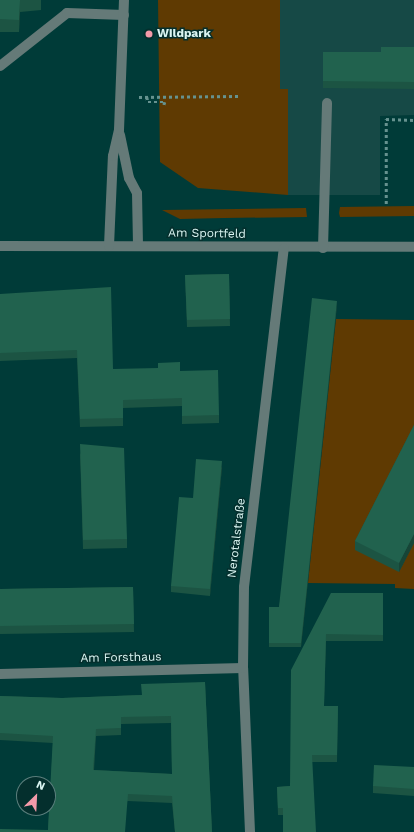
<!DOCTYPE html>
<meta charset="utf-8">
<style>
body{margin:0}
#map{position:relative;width:414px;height:832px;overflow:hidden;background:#003b38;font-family:"Work Sans",sans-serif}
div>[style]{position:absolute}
.built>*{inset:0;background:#164946}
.green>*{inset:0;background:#5f3a02}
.path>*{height:2.5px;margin-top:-1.25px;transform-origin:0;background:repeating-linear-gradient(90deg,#66928f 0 3px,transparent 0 6px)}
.minor>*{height:10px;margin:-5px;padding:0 5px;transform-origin:5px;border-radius:5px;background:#657a78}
.wall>*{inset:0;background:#1c5443}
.shaded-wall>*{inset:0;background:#174537}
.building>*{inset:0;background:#21624e}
.dots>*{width:11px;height:11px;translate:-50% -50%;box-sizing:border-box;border:2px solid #042f2d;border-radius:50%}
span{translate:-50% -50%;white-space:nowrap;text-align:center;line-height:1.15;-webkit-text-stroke:3px #042f2d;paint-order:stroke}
.poi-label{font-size:12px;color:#daf5f2;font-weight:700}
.left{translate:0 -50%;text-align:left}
.street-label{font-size:12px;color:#daf5f2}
.north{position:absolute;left:16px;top:776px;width:40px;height:40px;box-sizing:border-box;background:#042f2d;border:1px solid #5a7e7c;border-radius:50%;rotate:24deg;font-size:11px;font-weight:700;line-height:16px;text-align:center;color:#daf5f2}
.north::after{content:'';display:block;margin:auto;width:14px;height:18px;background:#f39aa9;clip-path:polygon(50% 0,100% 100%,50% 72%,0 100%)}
</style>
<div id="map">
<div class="built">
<i style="clip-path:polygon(280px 0,414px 0,414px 115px,380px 116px,380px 195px,288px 195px,288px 89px,280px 89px)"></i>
</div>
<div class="green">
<i style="clip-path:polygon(158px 0,280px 0,280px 89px,288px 89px,288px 195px,198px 188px,160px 162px)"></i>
<i style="clip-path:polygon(414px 206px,414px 216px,340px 217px,339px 213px,340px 207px)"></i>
<i style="clip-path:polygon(306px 208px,307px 217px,224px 218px,180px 219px,162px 210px)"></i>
<i style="clip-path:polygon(336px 319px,414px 320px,414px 589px,395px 588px,395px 584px,308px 583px)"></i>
</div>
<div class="path">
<i style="left:139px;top:97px;width:99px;rotate:-0.6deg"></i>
<i style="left:147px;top:97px;width:5px;rotate:79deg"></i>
<i style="left:148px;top:102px;width:17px"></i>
<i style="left:165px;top:102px;width:3px;rotate:108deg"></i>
<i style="left:386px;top:204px;width:85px;rotate:-90deg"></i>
<i style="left:386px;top:119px;width:28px;rotate:2deg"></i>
</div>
<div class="minor">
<i style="left:0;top:66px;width:85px;rotate:-38.3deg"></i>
<i style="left:67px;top:13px;width:57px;rotate:2deg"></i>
<i style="left:120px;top:135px;width:44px;rotate:78.2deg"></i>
<i style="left:129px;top:178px;width:17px;rotate:62deg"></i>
<i style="left:137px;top:193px;width:53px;rotate:88.9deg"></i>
<i style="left:0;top:246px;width:414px;rotate:0.1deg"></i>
<i style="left:109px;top:246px;width:90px;rotate:-87.5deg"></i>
<i style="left:113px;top:156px;width:27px;rotate:-77deg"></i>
<i style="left:119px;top:130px;width:130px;rotate:-87.8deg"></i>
<i style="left:323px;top:248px;width:145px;rotate:-88.4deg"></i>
<i style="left:0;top:674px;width:243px;rotate:-1.4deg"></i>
<i style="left:250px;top:832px;width:164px;rotate:-92.4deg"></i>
<i style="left:243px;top:668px;width:81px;rotate:-89.3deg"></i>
<i style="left:244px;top:587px;width:341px;rotate:-83.3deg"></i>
</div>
<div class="wall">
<i style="clip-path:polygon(0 0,41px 0,41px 10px,20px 12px,19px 32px,0 32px,0 52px)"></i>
<i style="clip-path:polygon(414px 47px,414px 89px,323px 88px,323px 52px,381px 52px)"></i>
<i style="clip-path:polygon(229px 274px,230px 326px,187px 327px,185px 275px)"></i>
<i style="clip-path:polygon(0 294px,113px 369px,180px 371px,219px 415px,219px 423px,182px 424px,182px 406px,123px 408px,123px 426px,80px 427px,77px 358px,0 361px)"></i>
<i style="clip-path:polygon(337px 305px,301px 647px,269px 647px,269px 607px,279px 607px)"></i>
<i style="clip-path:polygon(414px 425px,414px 543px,399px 572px,355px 550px,355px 541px)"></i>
<i style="clip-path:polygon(80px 453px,127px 539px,127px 548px,83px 549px)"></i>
<i style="clip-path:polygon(222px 467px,210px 596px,171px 592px,171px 586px,193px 498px)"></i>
<i style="clip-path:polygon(133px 587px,134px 632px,0 634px,0 589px)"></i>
<i style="clip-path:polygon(331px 593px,383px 593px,383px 641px,326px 641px,324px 706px,338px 706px,337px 762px,312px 762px,283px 815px,278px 815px,277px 787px,290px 786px)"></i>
<i style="clip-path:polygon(evenodd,205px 682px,212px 832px,175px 832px,172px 803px,128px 801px,48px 830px,53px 743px,0 740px,0 696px,62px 698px,141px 695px,205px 682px,171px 723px,172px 774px,94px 770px,96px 736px,121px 735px,121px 724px,171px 723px)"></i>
<i style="clip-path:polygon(414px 767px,414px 796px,373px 793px,373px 786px)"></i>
</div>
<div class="shaded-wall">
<i style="clip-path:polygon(20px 0,20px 12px,19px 32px,19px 20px)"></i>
<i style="clip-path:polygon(337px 301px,337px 305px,301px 647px,301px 643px)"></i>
<i style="clip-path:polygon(222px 461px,222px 467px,210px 596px,210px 589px)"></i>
<i style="clip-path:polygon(414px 534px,414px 543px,399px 572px,399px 563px)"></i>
</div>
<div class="building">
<i style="clip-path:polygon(0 0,20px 0,19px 20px,0 19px,0 40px)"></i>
<i style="clip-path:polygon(381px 47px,414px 47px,414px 82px,323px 81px,323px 52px,381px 52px)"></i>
<i style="clip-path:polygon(229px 274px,230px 319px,187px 320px,185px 275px)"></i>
<i style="clip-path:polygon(111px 287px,113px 369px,158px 368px,158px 363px,180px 362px,180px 371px,218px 370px,219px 415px,182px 416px,182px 398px,123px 400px,123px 418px,80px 419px,77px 350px,0 353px,0 294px)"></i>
<i style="clip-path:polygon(312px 298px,337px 301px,301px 643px,269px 643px,269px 607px,279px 607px)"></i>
<i style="clip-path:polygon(414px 425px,414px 534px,399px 563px,355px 541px)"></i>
<i style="clip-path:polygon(80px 444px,124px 448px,127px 539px,83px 540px)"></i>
<i style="clip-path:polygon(196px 459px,222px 461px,210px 589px,171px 586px,179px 497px,193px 498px)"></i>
<i style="clip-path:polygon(133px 587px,134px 624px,0 626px,0 589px)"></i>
<i style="clip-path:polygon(331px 593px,383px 593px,383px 635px,326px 634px,324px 706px,338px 706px,337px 755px,312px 755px,316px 832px,283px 832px,283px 808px,278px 808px,277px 787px,290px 786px,291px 670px)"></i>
<i style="clip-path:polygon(evenodd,205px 682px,212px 832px,175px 832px,172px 796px,128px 794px,125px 832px,0 832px,0 829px,48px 830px,53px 736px,0 733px,0 696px,62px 698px,142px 695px,141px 684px,205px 682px,171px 716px,172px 774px,93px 770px,96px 729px,121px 728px,121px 717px,171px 716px)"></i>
<i style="clip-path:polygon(374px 765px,414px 767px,414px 789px,373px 786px)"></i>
</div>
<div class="dots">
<i style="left:149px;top:34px;background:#f39aa9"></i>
</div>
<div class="poi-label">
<span class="left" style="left:157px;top:34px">Wildpark</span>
</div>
<div class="street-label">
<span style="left:207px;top:234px;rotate:1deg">Am Sportfeld</span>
<span style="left:237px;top:538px;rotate:-83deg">Nerotalstraße</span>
<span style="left:121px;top:658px;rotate:-1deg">Am Forsthaus</span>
</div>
<div class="north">N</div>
</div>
